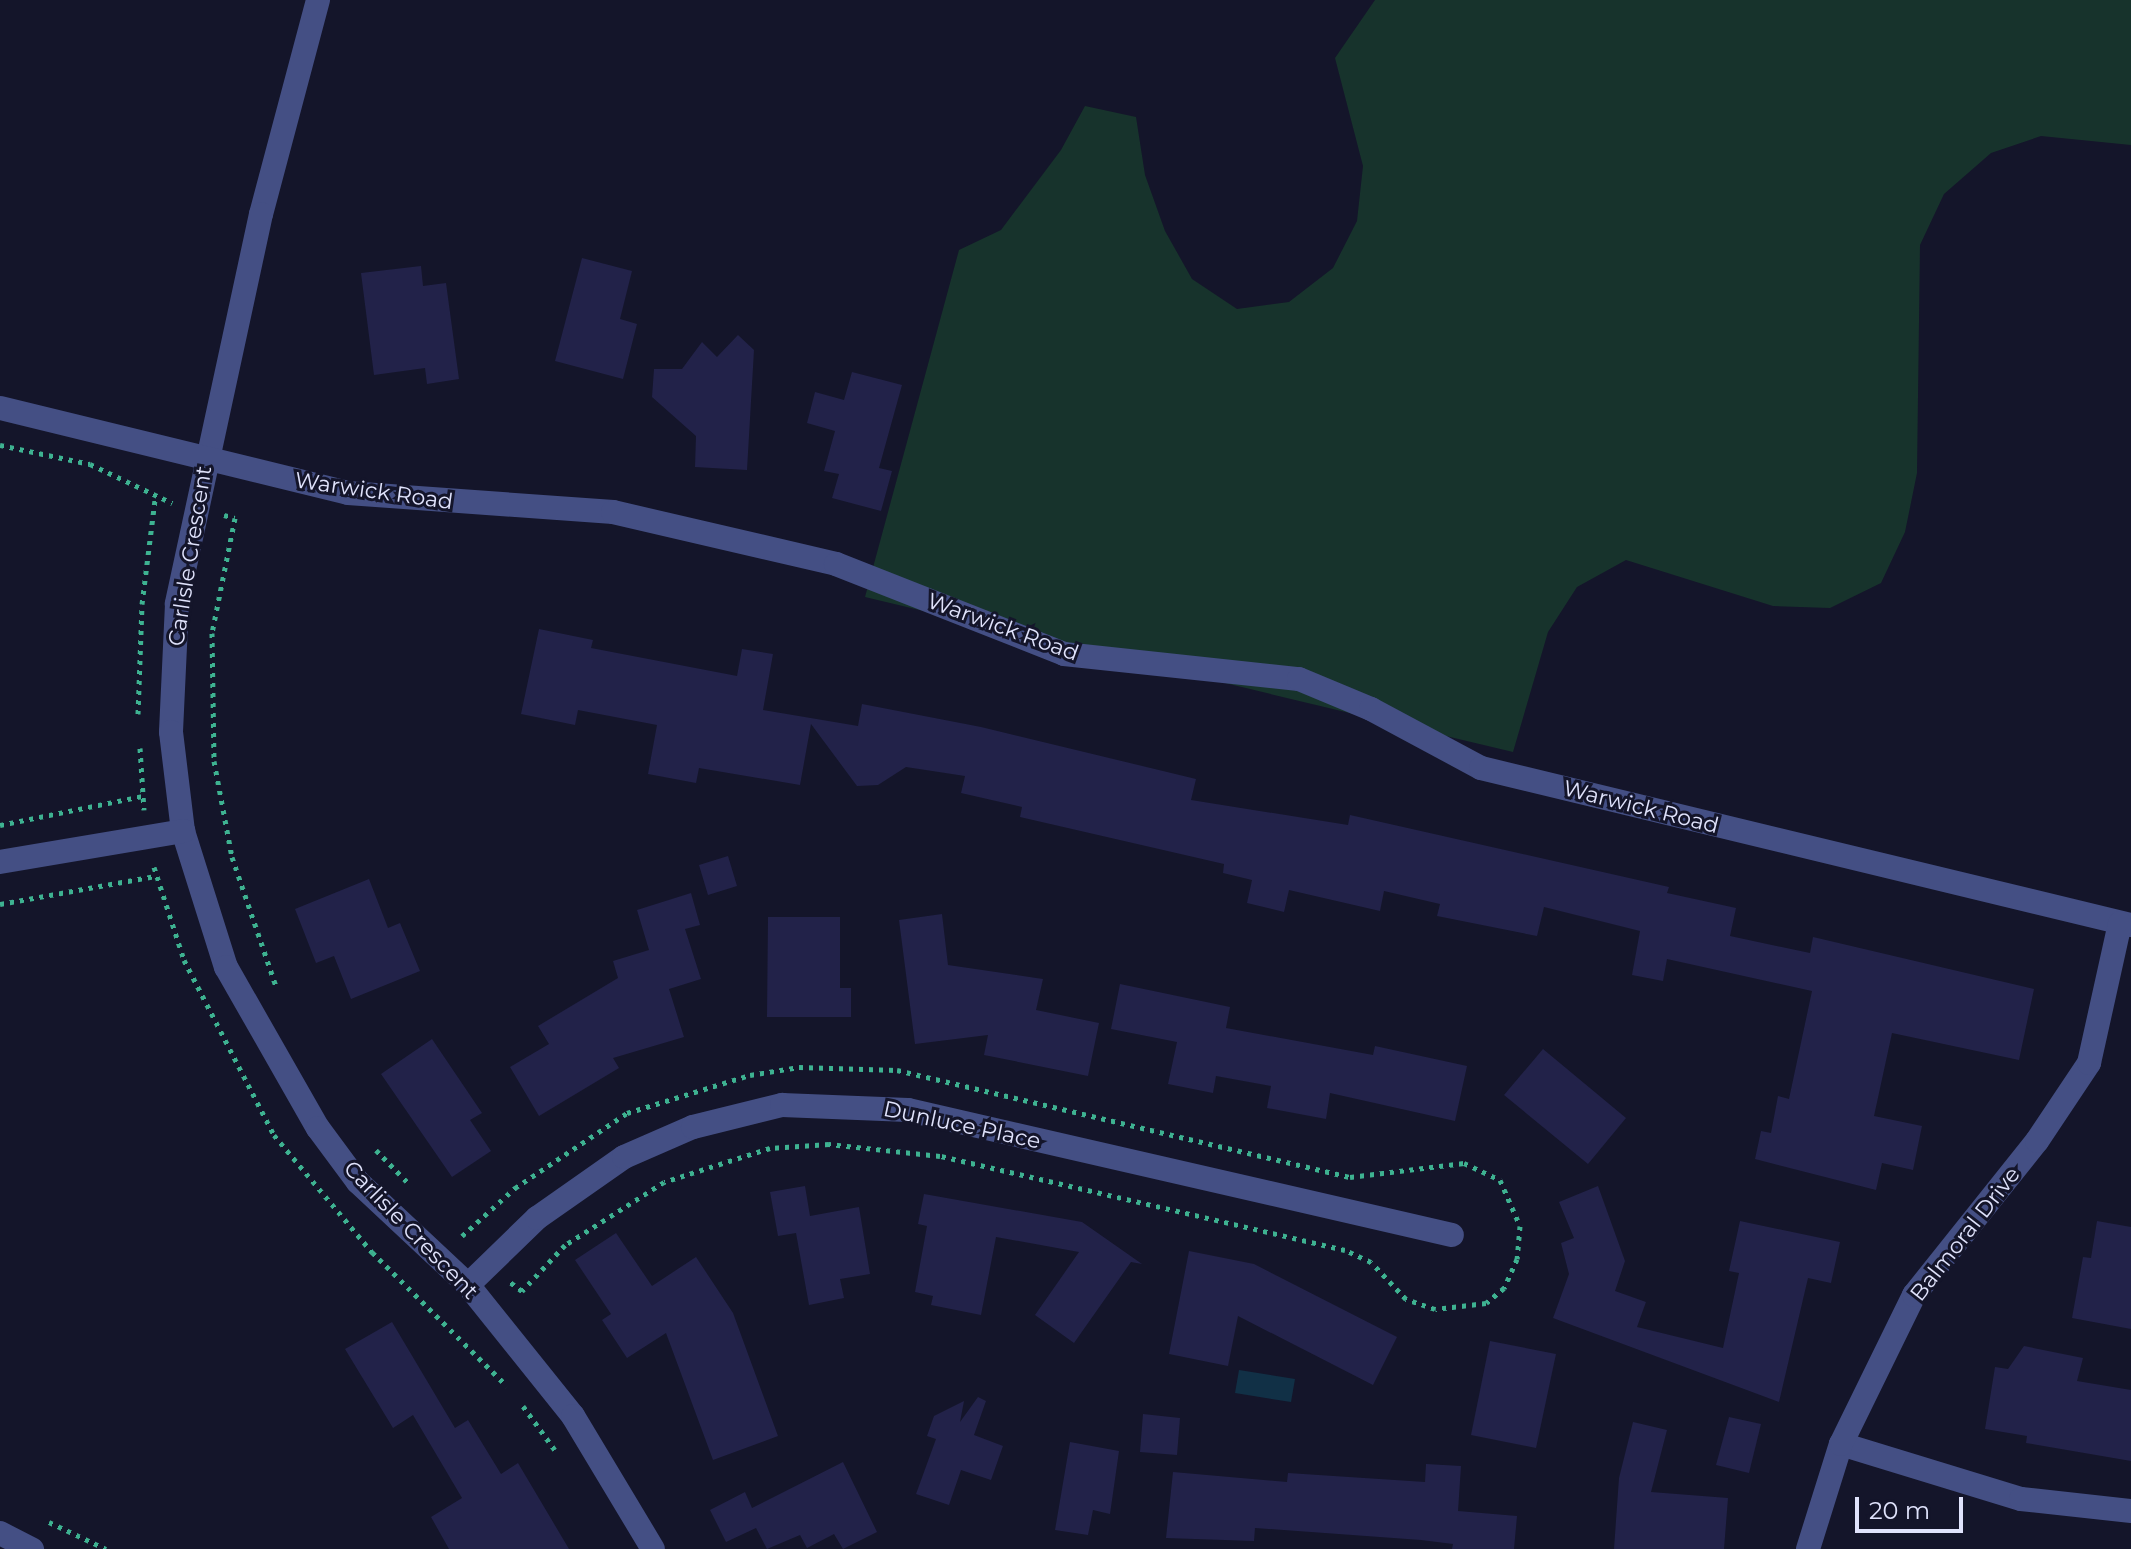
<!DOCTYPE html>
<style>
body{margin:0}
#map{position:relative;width:2131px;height:1549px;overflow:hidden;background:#14152a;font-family:Montserrat,sans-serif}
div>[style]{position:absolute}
.green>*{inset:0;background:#17332c}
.water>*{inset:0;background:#113046}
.building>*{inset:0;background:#222249}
.path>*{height:5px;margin-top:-2.5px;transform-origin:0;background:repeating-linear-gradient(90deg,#3eb291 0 4px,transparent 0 10px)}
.minor>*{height:24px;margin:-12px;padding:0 12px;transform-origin:12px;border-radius:12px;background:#444f84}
span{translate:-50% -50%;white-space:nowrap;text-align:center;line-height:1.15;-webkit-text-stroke:6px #14152a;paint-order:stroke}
.street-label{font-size:22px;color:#e0e3fc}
.scale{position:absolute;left:1855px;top:1497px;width:108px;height:36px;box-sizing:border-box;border:4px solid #e0e3fc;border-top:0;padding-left:10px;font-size:24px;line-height:28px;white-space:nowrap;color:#e0e3fc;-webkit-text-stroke:6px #14152a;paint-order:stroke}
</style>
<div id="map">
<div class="green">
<i style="clip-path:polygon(1375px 0,2131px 0,2131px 145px,2041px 136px,1991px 153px,1944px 194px,1920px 245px,1917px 473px,1905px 532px,1881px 583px,1830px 608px,1773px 606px,1626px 560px,1577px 587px,1548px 632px,1513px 752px,865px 597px,959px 250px,1001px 230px,1061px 150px,1085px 106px,1136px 117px,1145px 175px,1165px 231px,1192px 279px,1237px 309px,1289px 302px,1333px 268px,1357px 221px,1363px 166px,1335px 58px)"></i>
</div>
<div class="water">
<i style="clip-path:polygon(1239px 1370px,1295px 1379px,1291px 1402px,1235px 1393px)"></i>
</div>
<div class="building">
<i style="clip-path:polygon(582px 258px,632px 271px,620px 319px,637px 324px,623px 379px,555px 361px)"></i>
<i style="clip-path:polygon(421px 266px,423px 286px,446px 283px,459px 379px,427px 384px,425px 368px,374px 375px,361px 273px)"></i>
<i style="clip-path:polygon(738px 335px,754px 350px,747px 470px,695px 467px,696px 436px,652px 397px,654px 369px,682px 369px,702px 342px,717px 357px)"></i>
<i style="clip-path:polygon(852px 372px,902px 385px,879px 468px,892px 471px,881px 511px,832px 498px,839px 474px,824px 471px,835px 431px,807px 423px,815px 392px,844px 400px)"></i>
<i style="clip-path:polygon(539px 629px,593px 640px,591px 648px,737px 676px,742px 649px,773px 654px,763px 710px,858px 726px,862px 704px,981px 727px,1196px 779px,1191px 800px,1348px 825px,1350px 815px,1669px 887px,1667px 893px,1736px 908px,1730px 936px,1810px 953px,1813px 937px,2034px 989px,2019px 1060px,1892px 1033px,1874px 1116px,1922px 1126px,1913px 1170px,1882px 1163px,1876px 1190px,1755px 1159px,1761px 1131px,1771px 1133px,1778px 1096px,1789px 1099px,1812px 991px,1667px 959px,1663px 981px,1632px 975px,1640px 931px,1544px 907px,1537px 936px,1437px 916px,1440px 904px,1384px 891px,1380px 911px,1289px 890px,1284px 912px,1247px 903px,1252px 880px,1223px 873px,1224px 864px,1020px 817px,1022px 807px,961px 793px,965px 776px,906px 767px,878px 785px,857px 786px,811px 724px,800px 785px,699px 768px,696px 783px,648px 774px,657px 725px,578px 710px,575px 725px,521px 714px)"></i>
<i style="clip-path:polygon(728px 856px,737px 886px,708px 895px,699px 865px)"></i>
<i style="clip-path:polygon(369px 879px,388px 928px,400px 923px,420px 971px,351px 999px,334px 956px,316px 963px,295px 909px)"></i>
<i style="clip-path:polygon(691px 893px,700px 925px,685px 929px,701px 979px,669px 989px,684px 1037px,613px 1058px,619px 1068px,539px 1116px,510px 1067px,549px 1044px,538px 1026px,618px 978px,613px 961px,649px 950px,637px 910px)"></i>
<i style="clip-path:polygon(942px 914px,948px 965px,1043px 979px,1036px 1010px,1099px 1023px,1088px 1076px,984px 1055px,988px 1035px,915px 1044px,899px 920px)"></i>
<i style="clip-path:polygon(768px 917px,840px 917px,840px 988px,851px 988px,851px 1017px,767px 1017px)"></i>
<i style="clip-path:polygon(1120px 984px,1230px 1007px,1226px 1028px,1373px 1055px,1375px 1046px,1467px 1066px,1455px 1121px,1330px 1093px,1326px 1119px,1267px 1108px,1271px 1086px,1216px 1076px,1213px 1093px,1168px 1084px,1177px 1042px,1111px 1029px)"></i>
<i style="clip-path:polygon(432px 1039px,482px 1113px,470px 1120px,491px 1151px,452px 1177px,381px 1074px)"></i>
<i style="clip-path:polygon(1543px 1049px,1626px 1118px,1588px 1164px,1504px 1095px)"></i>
<i style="clip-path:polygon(805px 1186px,810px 1216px,859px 1207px,870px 1274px,840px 1279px,844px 1298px,809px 1305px,796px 1233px,778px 1236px,770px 1192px)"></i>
<i style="clip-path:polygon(1598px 1186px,1625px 1261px,1615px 1291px,1646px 1302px,1637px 1327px,1723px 1348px,1739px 1273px,1729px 1271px,1740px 1221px,1840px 1242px,1831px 1283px,1808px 1278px,1779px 1402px,1553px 1318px,1569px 1274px,1561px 1243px,1574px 1238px,1559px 1202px)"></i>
<i style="clip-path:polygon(924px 1194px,1082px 1222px,1142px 1264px,1131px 1262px,1074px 1343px,1035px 1315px,1079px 1252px,996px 1237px,981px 1315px,931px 1305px,933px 1296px,915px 1292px,927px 1226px,918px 1224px)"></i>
<i style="clip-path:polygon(2097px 1221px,2131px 1227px,2131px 1329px,2072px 1318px,2083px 1257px,2091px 1258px)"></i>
<i style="clip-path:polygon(616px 1233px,652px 1286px,696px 1257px,733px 1313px,778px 1436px,713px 1460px,666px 1333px,627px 1358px,602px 1320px,611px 1314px,575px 1260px)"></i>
<i style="clip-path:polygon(1189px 1251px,1254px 1264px,1397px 1337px,1373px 1385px,1238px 1316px,1228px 1366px,1169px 1354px)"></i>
<i style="clip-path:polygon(392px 1322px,455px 1428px,468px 1420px,501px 1474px,518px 1463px,569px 1549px,449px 1549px,431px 1517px,462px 1498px,413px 1415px,393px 1428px,345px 1349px)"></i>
<i style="clip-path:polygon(1490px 1341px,1556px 1354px,1536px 1448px,1471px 1435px)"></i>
<i style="clip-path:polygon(2024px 1346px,2083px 1358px,2077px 1381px,2131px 1390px,2131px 1461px,2026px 1443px,2027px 1436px,1985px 1429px,1995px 1367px,2008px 1369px)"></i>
<i style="clip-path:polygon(978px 1397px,986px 1401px,974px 1435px,1003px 1446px,991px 1480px,961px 1470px,949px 1505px,916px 1494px,936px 1439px,927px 1436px,934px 1416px,964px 1401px,960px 1422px)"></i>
<i style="clip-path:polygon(1143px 1414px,1180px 1418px,1177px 1455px,1140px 1452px)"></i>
<i style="clip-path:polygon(1729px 1417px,1761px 1424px,1749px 1473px,1716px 1465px)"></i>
<i style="clip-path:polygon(1633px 1422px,1667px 1430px,1651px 1492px,1728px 1498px,1724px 1549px,1614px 1549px,1619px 1478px)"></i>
<i style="clip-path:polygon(1070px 1442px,1119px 1451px,1110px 1514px,1093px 1510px,1088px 1535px,1055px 1530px)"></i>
<i style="clip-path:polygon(843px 1462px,877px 1532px,843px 1549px,834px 1534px,807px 1548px,800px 1535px,767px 1549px,756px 1528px,726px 1542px,710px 1510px,745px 1492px,752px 1508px)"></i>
<i style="clip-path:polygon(1426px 1464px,1461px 1466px,1458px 1511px,1517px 1516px,1514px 1549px,1452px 1549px,1453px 1544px,1421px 1540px,1255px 1528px,1254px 1541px,1166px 1538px,1173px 1472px,1287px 1482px,1288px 1473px,1425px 1482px)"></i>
</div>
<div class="path">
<i style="left:0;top:445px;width:92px;rotate:11.9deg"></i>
<i style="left:90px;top:464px;width:91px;rotate:25.4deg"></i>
<i style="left:224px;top:515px;width:11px;rotate:15deg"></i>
<i style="left:235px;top:518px;width:117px;rotate:101.3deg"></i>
<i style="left:212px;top:633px;width:128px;rotate:89.1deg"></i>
<i style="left:214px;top:761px;width:98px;rotate:79.4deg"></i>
<i style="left:232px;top:857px;width:139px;rotate:71.2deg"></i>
<i style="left:138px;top:714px;width:110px;rotate:-87.9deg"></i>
<i style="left:142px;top:604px;width:105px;rotate:-82.9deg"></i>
<i style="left:140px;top:748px;width:62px;rotate:86.3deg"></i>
<i style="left:0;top:825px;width:145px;rotate:-11.5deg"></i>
<i style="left:154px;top:867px;width:98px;rotate:72.1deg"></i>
<i style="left:184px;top:960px;width:197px;rotate:62.8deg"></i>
<i style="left:274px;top:1135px;width:153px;rotate:50.1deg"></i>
<i style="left:372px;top:1252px;width:190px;rotate:44.8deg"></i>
<i style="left:0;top:904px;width:158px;rotate:-10.2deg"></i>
<i style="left:376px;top:1150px;width:50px;rotate:45.8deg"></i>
<i style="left:462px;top:1236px;width:72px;rotate:-42.2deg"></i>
<i style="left:515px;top:1188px;width:135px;rotate:-33.8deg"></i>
<i style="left:627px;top:1113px;width:129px;rotate:-17.2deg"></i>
<i style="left:750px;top:1075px;width:50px;rotate:-9.3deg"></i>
<i style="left:799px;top:1067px;width:98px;rotate:1.8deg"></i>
<i style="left:897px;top:1070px;width:465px;rotate:13.3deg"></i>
<i style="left:1350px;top:1177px;width:115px;rotate:-7deg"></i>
<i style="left:1464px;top:1163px;width:40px;rotate:25deg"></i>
<i style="left:1500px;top:1180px;width:50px;rotate:66.5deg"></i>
<i style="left:1520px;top:1226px;width:33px;rotate:95deg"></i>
<i style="left:1517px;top:1259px;width:32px;rotate:114deg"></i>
<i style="left:1504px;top:1288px;width:23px;rotate:140deg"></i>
<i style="left:1486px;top:1303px;width:51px;rotate:173.3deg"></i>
<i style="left:1435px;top:1309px;width:31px;rotate:-161deg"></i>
<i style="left:1406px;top:1299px;width:51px;rotate:-133.4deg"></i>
<i style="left:1371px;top:1262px;width:29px;rotate:-155deg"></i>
<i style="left:1345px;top:1250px;width:416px;rotate:-166.9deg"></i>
<i style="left:940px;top:1156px;width:112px;rotate:-173.8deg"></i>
<i style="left:829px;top:1144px;width:59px;rotate:176.1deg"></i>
<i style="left:770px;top:1148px;width:111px;rotate:162.2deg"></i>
<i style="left:664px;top:1182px;width:117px;rotate:147.5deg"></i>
<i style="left:565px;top:1245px;width:63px;rotate:133.1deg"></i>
<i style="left:522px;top:1291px;width:15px;rotate:-143deg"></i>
<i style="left:523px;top:1406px;width:54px;rotate:54deg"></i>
<i style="left:49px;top:1522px;width:63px;rotate:25.3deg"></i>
</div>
<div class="minor">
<i style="left:318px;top:0;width:221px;rotate:104.9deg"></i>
<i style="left:261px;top:214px;width:399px;rotate:102.2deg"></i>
<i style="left:177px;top:604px;width:128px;rotate:92.7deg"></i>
<i style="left:171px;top:732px;width:100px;rotate:83.1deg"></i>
<i style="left:183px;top:831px;width:143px;rotate:72.5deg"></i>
<i style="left:226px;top:967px;width:185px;rotate:60.3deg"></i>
<i style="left:318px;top:1128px;width:67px;rotate:53.5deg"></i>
<i style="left:358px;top:1182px;width:151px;rotate:43.1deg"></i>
<i style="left:468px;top:1285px;width:168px;rotate:51.3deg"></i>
<i style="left:573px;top:1416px;width:155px;rotate:59deg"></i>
<i style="left:0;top:408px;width:358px;rotate:13.7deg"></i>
<i style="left:348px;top:493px;width:266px;rotate:4.1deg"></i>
<i style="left:613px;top:512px;width:229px;rotate:13.1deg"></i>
<i style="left:836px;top:564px;width:245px;rotate:21.5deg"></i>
<i style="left:1064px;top:654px;width:236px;rotate:6.1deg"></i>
<i style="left:1299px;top:679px;width:78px;rotate:22.6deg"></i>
<i style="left:1371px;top:709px;width:125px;rotate:28.2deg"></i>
<i style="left:1481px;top:768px;width:669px;rotate:13.58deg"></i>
<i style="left:0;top:862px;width:186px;rotate:-9.6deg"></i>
<i style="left:468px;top:1285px;width:96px;rotate:-44.2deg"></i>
<i style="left:537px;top:1218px;width:106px;rotate:-35deg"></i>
<i style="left:624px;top:1157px;width:75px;rotate:-23.5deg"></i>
<i style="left:693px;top:1127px;width:92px;rotate:-13.9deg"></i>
<i style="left:782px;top:1105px;width:126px;rotate:2.3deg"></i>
<i style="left:908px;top:1110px;width:558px;rotate:12.94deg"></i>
<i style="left:1841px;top:1444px;width:188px;rotate:17deg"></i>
<i style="left:2021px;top:1499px;width:111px;rotate:6.2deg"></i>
<i style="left:0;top:1533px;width:36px;rotate:27deg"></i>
<i style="left:1808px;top:1549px;width:110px;rotate:-72.6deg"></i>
<i style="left:1841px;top:1444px;width:166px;rotate:-63.9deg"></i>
<i style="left:1914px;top:1295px;width:197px;rotate:-51.4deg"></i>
<i style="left:2037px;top:1141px;width:94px;rotate:-56.3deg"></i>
<i style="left:2089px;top:1063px;width:143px;rotate:-77.5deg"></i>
</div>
<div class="street-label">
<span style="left:374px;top:491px;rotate:8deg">Warwick Road</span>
<span style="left:190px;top:556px;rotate:-81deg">Carlisle Crescent</span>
<span style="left:1003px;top:627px;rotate:20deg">Warwick Road</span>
<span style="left:1641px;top:807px;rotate:14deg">Warwick Road</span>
<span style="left:962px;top:1125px;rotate:12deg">Dunluce Place</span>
<span style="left:411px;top:1230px;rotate:46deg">Carlisle Crescent</span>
<span style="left:1965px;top:1234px;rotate:-52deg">Balmoral Drive</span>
</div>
<div class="scale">20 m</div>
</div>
